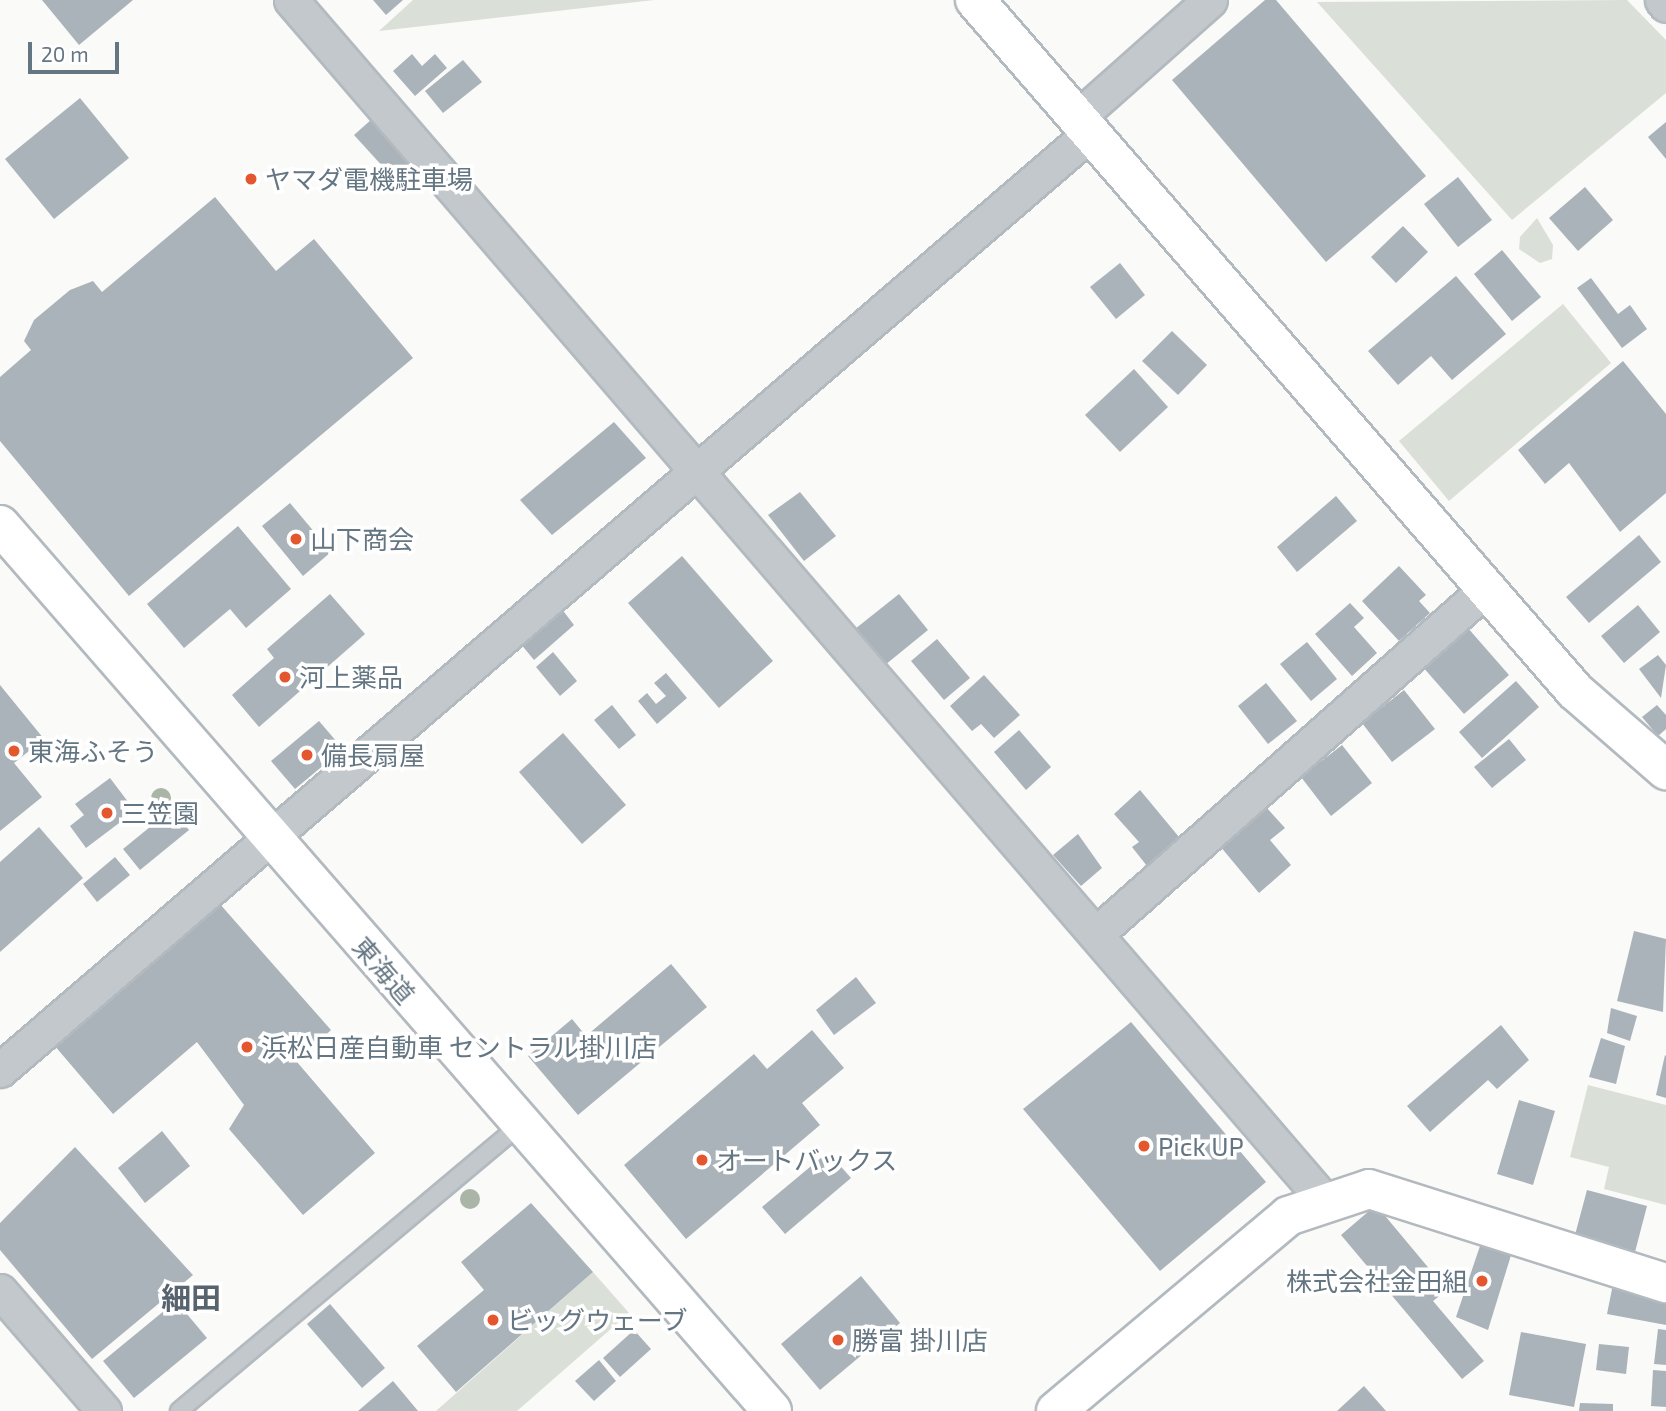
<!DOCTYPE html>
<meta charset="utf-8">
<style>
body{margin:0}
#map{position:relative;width:1666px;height:1411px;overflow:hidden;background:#fafaf8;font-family:"Exo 2","Noto Sans JP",sans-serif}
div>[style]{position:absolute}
.green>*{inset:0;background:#dadfd7}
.building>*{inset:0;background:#aab3b9}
.roads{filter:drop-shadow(2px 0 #b3babf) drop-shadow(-2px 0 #b3babf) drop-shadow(0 2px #b3babf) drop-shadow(0 -2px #b3babf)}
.lane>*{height:16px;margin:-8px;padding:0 8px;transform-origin:8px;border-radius:8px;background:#c3c8cc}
.street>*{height:33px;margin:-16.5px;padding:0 16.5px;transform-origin:16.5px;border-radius:16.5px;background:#c3c8cc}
.secondary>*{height:38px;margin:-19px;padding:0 19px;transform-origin:19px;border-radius:19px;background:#fff}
.trees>*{width:20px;height:20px;margin:-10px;border-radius:50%;background:#aab4a7}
.dots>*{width:19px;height:19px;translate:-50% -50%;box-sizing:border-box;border:4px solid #fff;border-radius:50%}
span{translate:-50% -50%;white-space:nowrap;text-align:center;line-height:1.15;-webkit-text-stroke:7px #fff;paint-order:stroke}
.poi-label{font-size:26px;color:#657683}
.left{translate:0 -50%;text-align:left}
.right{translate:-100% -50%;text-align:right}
.street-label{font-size:26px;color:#657683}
.quarter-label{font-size:30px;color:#57646e;font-weight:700}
.scale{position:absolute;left:28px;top:42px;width:91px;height:32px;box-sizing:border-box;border:4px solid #657683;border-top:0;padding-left:9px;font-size:21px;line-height:24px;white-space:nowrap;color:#657683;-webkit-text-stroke:5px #fff;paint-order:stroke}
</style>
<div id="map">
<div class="green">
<i style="clip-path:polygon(413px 0,654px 0,379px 31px)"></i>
<i style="clip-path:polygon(1627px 0,1666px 40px,1666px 93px,1512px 220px,1317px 2px)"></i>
<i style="clip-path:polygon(1537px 218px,1553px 245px,1552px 259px,1540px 263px,1519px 249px,1520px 237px)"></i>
<i style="clip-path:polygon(1563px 304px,1611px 363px,1449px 501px,1399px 441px)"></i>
<i style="clip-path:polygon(1588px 1085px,1666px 1105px,1666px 1205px,1604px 1189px,1609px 1167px,1570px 1157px)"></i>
<i style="clip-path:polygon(593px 1272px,629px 1313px,517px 1411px,436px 1411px)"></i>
</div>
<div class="building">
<i style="clip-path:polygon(42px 0,133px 0,79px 45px)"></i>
<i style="clip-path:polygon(373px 0,403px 0,386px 15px)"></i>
<i style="clip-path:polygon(1265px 0,1276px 0,1426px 176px,1326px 262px,1172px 80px)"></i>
<i style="clip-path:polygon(412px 54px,422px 66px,435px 54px,447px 68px,415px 96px,393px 71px)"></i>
<i style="clip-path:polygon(463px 60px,482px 82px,443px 113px,425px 91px)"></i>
<i style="clip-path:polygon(80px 98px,129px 158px,54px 219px,5px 159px)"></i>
<i style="clip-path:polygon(372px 119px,412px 165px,395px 180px,354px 135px)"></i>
<i style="clip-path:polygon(1666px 122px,1666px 159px,1648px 137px)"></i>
<i style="clip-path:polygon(1458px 177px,1492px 220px,1458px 247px,1424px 204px)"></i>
<i style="clip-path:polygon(1585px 187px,1613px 220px,1578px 251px,1549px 218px)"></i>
<i style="clip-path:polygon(215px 197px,276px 271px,314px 239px,413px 358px,129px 596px,0 441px,0 377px,31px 350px,24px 341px,34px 320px,70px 290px,93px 281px,102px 292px)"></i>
<i style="clip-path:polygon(1403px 226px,1428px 252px,1396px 283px,1371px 257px)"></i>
<i style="clip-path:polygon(1502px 250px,1541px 297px,1512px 321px,1474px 274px)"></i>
<i style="clip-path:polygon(1120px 263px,1145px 295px,1116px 319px,1090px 287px)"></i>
<i style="clip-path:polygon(1456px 276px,1506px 334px,1452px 380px,1431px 356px,1398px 385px,1368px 351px)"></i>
<i style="clip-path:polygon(1591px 278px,1618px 314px,1630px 305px,1647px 329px,1622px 348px,1577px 288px)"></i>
<i style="clip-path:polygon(1172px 331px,1207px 365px,1178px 395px,1142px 361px)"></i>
<i style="clip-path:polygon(1623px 361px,1666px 414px,1666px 493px,1620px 532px,1569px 463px,1545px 484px,1518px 450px)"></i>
<i style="clip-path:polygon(1134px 369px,1168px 407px,1120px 452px,1085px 415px)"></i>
<i style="clip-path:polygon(614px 422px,646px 458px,552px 535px,520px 500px)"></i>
<i style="clip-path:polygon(800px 492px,836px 536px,804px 561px,768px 515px)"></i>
<i style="clip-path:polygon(1336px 496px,1357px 521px,1297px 572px,1277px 547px)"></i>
<i style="clip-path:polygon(290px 503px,331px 552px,303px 576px,262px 526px)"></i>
<i style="clip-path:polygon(238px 526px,291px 589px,246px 628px,230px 609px,184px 648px,147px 604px)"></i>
<i style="clip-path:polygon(1639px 535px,1661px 562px,1589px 623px,1566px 597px)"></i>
<i style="clip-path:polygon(682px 556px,773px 661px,719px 708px,628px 603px)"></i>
<i style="clip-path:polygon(1399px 566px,1426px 595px,1419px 601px,1430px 613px,1399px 641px,1362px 601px)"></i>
<i style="clip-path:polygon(330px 594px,365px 634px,259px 727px,232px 695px,274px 658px,267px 649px)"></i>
<i style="clip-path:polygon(899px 594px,928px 630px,885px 665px,855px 629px)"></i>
<i style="clip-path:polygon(1350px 603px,1364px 618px,1354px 627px,1377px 653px,1352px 676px,1315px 634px)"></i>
<i style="clip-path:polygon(1638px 605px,1660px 632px,1624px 663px,1601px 636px)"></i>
<i style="clip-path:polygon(561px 608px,574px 625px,534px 660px,520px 643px)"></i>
<i style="clip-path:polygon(1467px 627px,1509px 675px,1464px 714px,1422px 666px)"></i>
<i style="clip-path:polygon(937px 639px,970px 678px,944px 700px,911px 661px)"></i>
<i style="clip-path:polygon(1307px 642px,1337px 679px,1311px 701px,1280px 664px)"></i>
<i style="clip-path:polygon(553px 652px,577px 681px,560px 696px,536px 667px)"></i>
<i style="clip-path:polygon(1658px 655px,1666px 665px,1661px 698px,1639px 669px)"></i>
<i style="clip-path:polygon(666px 673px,687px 698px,657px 724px,638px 701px,647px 693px,656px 704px,666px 696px,654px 683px)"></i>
<i style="clip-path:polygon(984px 675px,1020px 715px,994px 738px,981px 724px,972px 731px,950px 706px)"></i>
<i style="clip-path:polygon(1516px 681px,1539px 707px,1482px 758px,1459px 732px)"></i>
<i style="clip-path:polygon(1266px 683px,1297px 721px,1268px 744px,1238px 706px)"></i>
<i style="clip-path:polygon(0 685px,44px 739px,14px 763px,42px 797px,0 831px)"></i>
<i style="clip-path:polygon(1404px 690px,1435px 729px,1392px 762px,1362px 723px)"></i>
<i style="clip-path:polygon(612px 705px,636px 735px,619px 749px,594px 720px)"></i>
<i style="clip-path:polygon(1657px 705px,1666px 715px,1666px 729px,1658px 736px,1642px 717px)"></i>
<i style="clip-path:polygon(319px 721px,343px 749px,295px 789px,271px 761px)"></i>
<i style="clip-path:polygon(1019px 730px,1051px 767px,1026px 790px,994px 752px)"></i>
<i style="clip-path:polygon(563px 733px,626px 805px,582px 844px,519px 772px)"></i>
<i style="clip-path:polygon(1509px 739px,1526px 760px,1492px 788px,1474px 767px)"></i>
<i style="clip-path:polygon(1342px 745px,1372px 783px,1331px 816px,1301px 777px)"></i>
<i style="clip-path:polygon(110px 778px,135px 811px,86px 848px,70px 826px,84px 815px,75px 804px)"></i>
<i style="clip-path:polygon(1140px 790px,1179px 837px,1147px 866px,1132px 847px,1139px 842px,1114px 814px)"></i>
<i style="clip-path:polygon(1266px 807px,1285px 828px,1270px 840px,1291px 865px,1259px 893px,1220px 846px)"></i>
<i style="clip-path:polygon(172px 809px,189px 830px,140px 870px,123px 849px)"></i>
<i style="clip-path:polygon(39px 827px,83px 878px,0 952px,0 862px)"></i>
<i style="clip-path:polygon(1078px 834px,1102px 868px,1081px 886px,1053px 855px)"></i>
<i style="clip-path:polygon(115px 857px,130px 875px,97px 902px,83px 884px)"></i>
<i style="clip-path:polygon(219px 903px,331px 1030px,297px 1062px,375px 1153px,303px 1215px,229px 1129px,244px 1105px,197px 1042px,113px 1114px,54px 1045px)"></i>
<i style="clip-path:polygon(1634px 931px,1666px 939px,1663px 1012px,1617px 1001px)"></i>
<i style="clip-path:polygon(671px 964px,707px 1007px,578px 1115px,528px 1056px,572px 1019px,586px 1036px)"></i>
<i style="clip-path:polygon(856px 977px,876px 1003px,834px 1035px,816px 1010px)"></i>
<i style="clip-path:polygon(1611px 1008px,1637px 1016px,1630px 1041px,1607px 1033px)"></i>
<i style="clip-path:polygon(1131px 1022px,1266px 1182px,1160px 1271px,1023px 1109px)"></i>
<i style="clip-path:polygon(1501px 1025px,1529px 1060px,1497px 1089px,1488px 1080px,1430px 1132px,1407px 1106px)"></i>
<i style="clip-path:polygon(812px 1030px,844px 1068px,802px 1103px,820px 1125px,686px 1239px,624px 1165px,754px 1054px,767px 1069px)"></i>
<i style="clip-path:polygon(1601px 1038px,1625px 1046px,1616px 1084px,1589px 1077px)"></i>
<i style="clip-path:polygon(1665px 1055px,1666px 1056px,1666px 1098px,1656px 1095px)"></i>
<i style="clip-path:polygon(1519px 1100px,1555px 1111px,1533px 1185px,1497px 1174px)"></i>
<i style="clip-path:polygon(162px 1131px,190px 1166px,145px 1203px,118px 1168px)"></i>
<i style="clip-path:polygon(75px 1147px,193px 1275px,92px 1359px,0 1250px,0 1223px)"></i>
<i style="clip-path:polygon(828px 1152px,851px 1178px,785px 1234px,762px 1207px)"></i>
<i style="clip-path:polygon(1587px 1190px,1647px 1206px,1635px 1252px,1575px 1235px)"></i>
<i style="clip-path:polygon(531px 1203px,593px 1272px,456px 1392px,417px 1346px,484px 1290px,461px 1262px)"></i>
<i style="clip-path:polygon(1376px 1205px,1447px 1290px,1433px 1301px,1484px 1361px,1462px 1379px,1341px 1235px)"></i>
<i style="clip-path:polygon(1481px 1243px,1512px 1252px,1488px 1330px,1456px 1317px)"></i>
<i style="clip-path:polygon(861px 1276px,900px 1323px,820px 1390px,781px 1344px)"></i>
<i style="clip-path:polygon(1613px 1284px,1666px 1294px,1666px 1325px,1607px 1314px)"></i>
<i style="clip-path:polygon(176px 1301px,207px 1338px,134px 1398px,103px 1361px)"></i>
<i style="clip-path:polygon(330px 1304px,385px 1368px,362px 1388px,307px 1324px)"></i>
<i style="clip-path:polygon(1658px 1329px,1666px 1330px,1666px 1365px,1654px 1364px)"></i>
<i style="clip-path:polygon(634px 1330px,651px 1349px,620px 1377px,603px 1358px)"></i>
<i style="clip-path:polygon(1521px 1332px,1586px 1344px,1574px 1407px,1509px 1395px)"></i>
<i style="clip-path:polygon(1599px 1344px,1629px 1347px,1626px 1374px,1596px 1370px)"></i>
<i style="clip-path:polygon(599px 1360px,616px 1381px,594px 1401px,575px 1381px)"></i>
<i style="clip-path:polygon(1653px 1370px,1666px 1371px,1666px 1407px,1651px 1406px)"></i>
<i style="clip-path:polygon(393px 1381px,418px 1411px,358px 1411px)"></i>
<i style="clip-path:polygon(1364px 1386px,1386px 1411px,1337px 1411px)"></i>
<i style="clip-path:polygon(1580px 1403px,1613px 1404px,1613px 1411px,1579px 1411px)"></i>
</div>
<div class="roads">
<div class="lane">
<i style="left:179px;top:1411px;width:445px;rotate:-40deg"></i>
</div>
<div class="street">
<i style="left:291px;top:0;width:1583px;rotate:49.28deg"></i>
<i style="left:1662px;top:0;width:6px;rotate:51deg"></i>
<i style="left:1076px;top:119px;width:179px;rotate:-41.6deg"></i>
<i style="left:1096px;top:934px;width:521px;rotate:-41.5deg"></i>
<i style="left:0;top:1070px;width:1436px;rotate:-40.68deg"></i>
<i style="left:0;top:1291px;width:159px;rotate:49.1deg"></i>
</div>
<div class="secondary">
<i style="left:975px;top:0;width:915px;rotate:49.03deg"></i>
<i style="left:1575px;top:691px;width:121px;rotate:41deg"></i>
<i style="left:0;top:525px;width:1175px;rotate:48.93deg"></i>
<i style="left:1056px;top:1411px;width:303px;rotate:-40deg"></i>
<i style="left:1288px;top:1216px;width:85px;rotate:-18.4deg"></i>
<i style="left:1369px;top:1189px;width:312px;rotate:17.6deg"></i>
</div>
</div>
<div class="trees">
<i style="left:161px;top:798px"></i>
<i style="left:470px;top:1199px"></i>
</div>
<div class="dots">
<i style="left:251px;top:179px;background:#e4572e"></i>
<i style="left:296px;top:539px;background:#e4572e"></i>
<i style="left:285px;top:677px;background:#e4572e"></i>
<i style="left:14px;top:751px;background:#e4572e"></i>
<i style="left:307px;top:755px;background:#e4572e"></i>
<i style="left:107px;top:813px;background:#e4572e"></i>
<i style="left:247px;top:1047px;background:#e4572e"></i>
<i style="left:1144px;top:1146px;background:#e4572e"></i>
<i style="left:702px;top:1160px;background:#e4572e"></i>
<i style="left:1482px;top:1281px;background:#e4572e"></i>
<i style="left:493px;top:1320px;background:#e4572e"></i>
<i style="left:838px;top:1340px;background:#e4572e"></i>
</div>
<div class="poi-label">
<span class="left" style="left:265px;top:179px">ヤマダ電機駐車場</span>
<span class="left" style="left:310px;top:539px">山下商会</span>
<span class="left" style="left:299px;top:677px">河上薬品</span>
<span class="left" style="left:28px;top:751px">東海ふそう</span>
<span class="left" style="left:321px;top:755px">備長扇屋</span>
<span class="left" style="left:121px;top:813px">三笠園</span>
<span class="left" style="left:261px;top:1047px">浜松日産自動車 セントラル掛川店</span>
<span class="left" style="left:1158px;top:1146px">Pick UP</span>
<span class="left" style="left:716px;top:1160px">オートバックス</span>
<span class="right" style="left:1468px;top:1281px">株式会社金田組</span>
<span class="left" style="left:507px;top:1320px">ビッグウェーブ</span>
<span class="left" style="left:852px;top:1340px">勝富 掛川店</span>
</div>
<div class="street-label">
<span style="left:384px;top:970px;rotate:49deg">東海道</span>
</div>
<div class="quarter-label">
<span style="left:191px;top:1297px">細田</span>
</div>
<div class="scale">20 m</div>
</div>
